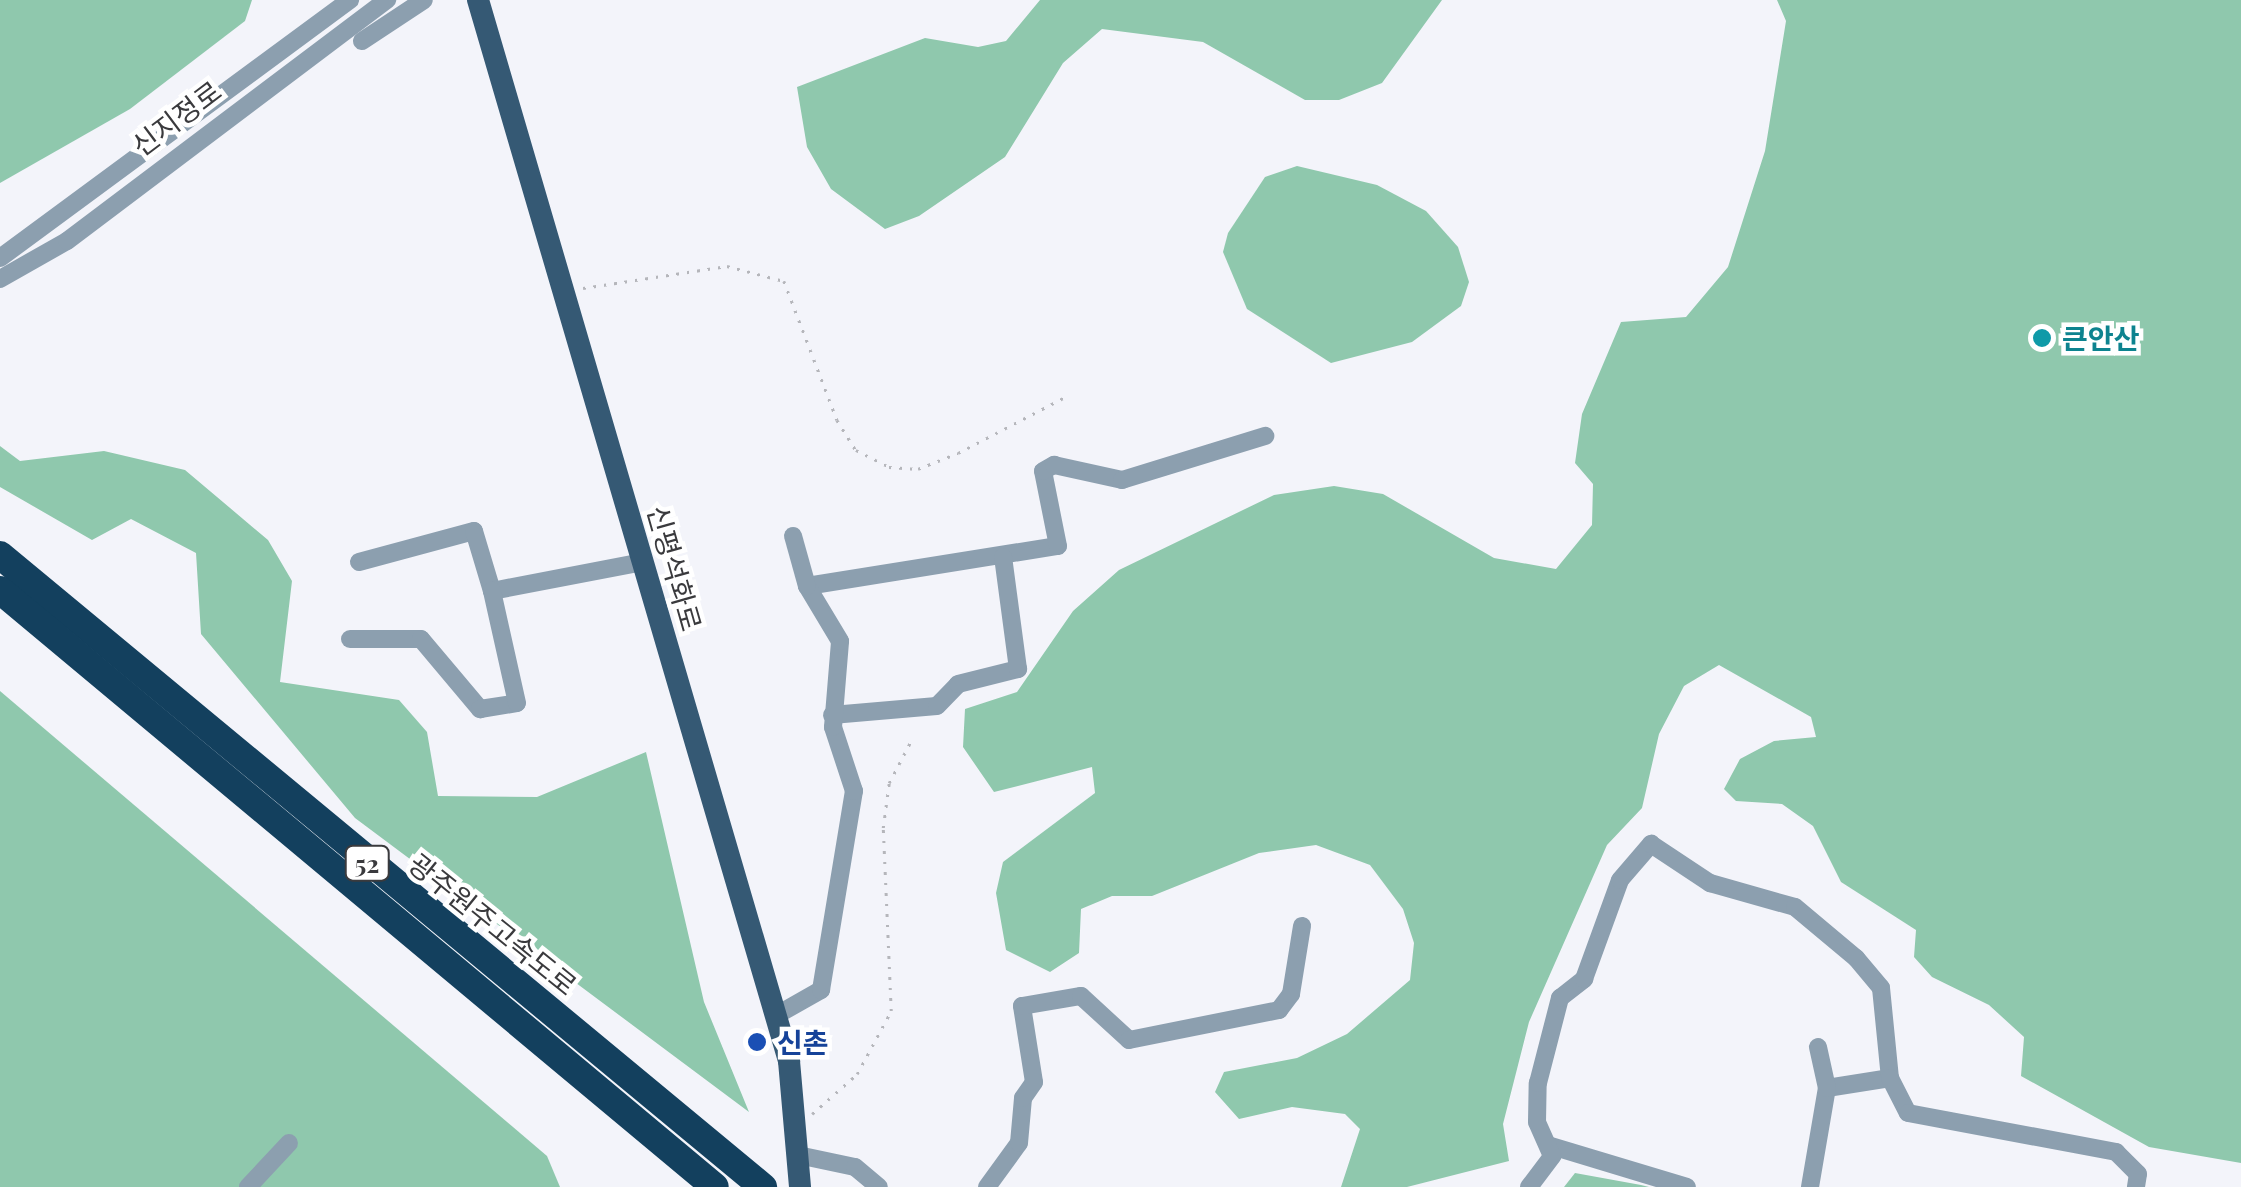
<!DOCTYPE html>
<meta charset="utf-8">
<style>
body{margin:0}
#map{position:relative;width:2241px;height:1187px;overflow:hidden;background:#f3f4fa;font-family:"Playfair Display","Noto Sans KR",serif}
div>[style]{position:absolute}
.forest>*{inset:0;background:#8fc8ad}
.path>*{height:2.5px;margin-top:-1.25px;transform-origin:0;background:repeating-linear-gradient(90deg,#b5b6bb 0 2.5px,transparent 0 10.5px)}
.minor>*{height:18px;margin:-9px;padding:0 9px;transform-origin:9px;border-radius:9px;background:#8c9faf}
.major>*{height:22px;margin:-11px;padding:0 11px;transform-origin:11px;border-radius:11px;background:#355974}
.highway>*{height:28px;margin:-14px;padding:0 14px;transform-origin:14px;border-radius:14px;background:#13405e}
.dots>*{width:28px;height:28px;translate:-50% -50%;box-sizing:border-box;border:5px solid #fff;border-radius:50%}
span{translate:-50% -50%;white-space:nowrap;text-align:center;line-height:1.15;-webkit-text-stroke:9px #fff;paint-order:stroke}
.shield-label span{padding:2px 8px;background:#fff;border:2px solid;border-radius:8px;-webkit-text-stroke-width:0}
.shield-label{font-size:25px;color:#3a3a3d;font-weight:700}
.street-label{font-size:28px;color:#3a3a3d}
.culture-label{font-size:28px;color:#0d838f;font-weight:700}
.left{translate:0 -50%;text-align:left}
.transit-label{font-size:28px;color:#164399;font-weight:700}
</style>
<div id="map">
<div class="forest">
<i style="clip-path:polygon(0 0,252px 0,245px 21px,130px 109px,0 183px)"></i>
<i style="clip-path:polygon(1040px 0,1442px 0,1382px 83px,1339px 100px,1305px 100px,1203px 42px,1102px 29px,1063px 63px,1005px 157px,919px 216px,885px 229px,831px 189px,807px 147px,797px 87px,925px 38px,978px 47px,1006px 41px)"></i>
<i style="clip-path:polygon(1777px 0,2241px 0,2241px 1163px,2149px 1147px,2021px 1076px,2024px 1037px,1989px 1005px,1932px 977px,1914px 957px,1916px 930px,1841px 882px,1813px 826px,1782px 804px,1736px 801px,1724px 789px,1740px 759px,1774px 741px,1816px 737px,1811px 717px,1719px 665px,1684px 686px,1659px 734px,1642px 808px,1607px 845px,1529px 1022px,1503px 1124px,1509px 1161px,1407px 1187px,1341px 1187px,1360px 1129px,1345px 1114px,1292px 1107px,1239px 1119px,1215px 1092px,1224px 1072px,1297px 1058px,1347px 1034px,1410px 980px,1414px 943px,1403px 909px,1370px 865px,1316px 845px,1259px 853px,1152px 896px,1112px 896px,1081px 909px,1079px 953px,1050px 972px,1006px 950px,996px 893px,1003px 862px,1095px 793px,1092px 767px,994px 792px,963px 747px,965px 709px,1017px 692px,1073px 611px,1119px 570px,1274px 495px,1334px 486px,1383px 494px,1494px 558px,1556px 569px,1592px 525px,1593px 484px,1575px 463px,1582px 414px,1621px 322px,1686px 317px,1728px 267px,1765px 151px,1786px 21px)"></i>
<i style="clip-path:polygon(1297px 166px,1377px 185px,1426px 211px,1458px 247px,1469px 282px,1461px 306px,1412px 342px,1331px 363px,1247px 309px,1223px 252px,1228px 233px,1265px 177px)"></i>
<i style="clip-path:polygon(0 446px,20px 461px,104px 451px,185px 470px,268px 540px,292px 581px,280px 682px,399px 700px,427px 732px,438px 796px,537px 797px,646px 752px,704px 1002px,749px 1112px,355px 818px,201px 634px,196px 553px,131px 519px,92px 540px,0 487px)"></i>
<i style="clip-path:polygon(0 691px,547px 1156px,560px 1187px,0 1187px)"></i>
<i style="clip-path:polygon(1575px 1173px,1641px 1185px,1649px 1187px,1564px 1187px)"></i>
</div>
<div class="path">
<i style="left:583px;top:288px;width:146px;rotate:-8.7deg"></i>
<i style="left:727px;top:266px;width:59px;rotate:14.7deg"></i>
<i style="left:784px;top:281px;width:149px;rotate:69.1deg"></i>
<i style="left:837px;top:420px;width:36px;rotate:58deg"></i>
<i style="left:856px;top:450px;width:37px;rotate:27deg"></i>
<i style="left:889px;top:467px;width:29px;rotate:4deg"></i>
<i style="left:918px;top:469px;width:43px;rotate:-21.8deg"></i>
<i style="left:958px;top:453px;width:121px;rotate:-27.6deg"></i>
<i style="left:812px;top:1114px;width:60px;rotate:-41.6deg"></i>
<i style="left:857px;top:1074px;width:72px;rotate:-61.6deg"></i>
<i style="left:891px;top:1011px;width:183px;rotate:-92.5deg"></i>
<i style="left:883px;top:828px;width:45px;rotate:-82.4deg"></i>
<i style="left:889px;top:783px;width:47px;rotate:-62.4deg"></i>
</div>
<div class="minor">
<i style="left:362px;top:41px;width:74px;rotate:-33.5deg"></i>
<i style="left:0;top:258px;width:435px;rotate:-36.4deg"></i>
<i style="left:0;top:279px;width:77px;rotate:-29.6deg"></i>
<i style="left:67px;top:241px;width:401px;rotate:-37deg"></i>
<i style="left:359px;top:562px;width:119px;rotate:-15.1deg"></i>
<i style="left:474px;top:531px;width:63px;rotate:73.3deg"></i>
<i style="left:492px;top:591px;width:153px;rotate:-10.9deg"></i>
<i style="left:807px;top:586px;width:254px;rotate:-9.1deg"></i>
<i style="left:1058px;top:546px;width:76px;rotate:-101.3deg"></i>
<i style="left:1043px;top:471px;width:13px;rotate:-29deg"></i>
<i style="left:1054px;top:465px;width:70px;rotate:12.4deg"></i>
<i style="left:1122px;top:480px;width:150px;rotate:-17.1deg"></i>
<i style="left:350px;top:639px;width:71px"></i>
<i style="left:421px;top:639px;width:92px;rotate:49.9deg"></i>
<i style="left:480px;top:709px;width:37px;rotate:-9deg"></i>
<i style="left:517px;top:703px;width:115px;rotate:-102.6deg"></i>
<i style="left:832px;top:715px;width:105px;rotate:-4.9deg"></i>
<i style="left:937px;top:706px;width:30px;rotate:-46deg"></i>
<i style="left:958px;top:684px;width:62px;rotate:-14deg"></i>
<i style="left:1018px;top:669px;width:113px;rotate:-97.6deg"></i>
<i style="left:775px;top:1016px;width:53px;rotate:-29.5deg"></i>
<i style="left:821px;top:990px;width:202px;rotate:-80.6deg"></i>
<i style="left:854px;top:791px;width:67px;rotate:-108.2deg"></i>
<i style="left:833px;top:727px;width:86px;rotate:-85.3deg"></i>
<i style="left:840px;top:641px;width:64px;rotate:-121deg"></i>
<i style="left:807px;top:586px;width:52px;rotate:-105.6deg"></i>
<i style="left:1827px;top:1088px;width:64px;rotate:-9deg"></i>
<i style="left:1548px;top:1145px;width:145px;rotate:16.8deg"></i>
<i style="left:798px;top:1155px;width:58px;rotate:11.9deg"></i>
<i style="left:855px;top:1167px;width:31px;rotate:40deg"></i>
<i style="left:248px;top:1187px;width:60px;rotate:-47deg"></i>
<i style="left:987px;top:1187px;width:54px;rotate:-54deg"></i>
<i style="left:1019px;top:1143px;width:45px;rotate:-84.9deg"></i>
<i style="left:1023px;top:1098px;width:19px;rotate:-55deg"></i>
<i style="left:1034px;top:1082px;width:77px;rotate:-99deg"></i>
<i style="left:1022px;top:1006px;width:60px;rotate:-9.6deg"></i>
<i style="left:1081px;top:996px;width:65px;rotate:42.5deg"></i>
<i style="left:1129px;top:1040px;width:153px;rotate:-11.3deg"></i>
<i style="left:1279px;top:1010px;width:20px;rotate:-53deg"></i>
<i style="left:1291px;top:994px;width:69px;rotate:-80.8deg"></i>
<i style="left:1529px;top:1187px;width:39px;rotate:-53deg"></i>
<i style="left:1552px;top:1156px;width:37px;rotate:-114deg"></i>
<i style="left:1537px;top:1122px;width:39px;rotate:-89deg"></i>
<i style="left:1538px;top:1083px;width:88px;rotate:-75.5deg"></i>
<i style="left:1560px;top:998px;width:31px;rotate:-38deg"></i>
<i style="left:1584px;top:979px;width:105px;rotate:-70deg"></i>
<i style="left:1620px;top:880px;width:48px;rotate:-49.3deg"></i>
<i style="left:1651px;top:844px;width:71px;rotate:33.5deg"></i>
<i style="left:1710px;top:883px;width:88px;rotate:15.8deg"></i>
<i style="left:1795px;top:907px;width:80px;rotate:39.9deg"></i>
<i style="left:1856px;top:958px;width:39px;rotate:50deg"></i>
<i style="left:1881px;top:988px;width:90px;rotate:84.3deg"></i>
<i style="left:1890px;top:1078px;width:39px;rotate:63deg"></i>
<i style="left:1908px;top:1113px;width:212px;rotate:10.6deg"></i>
<i style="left:2116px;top:1152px;width:31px;rotate:45deg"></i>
<i style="left:2138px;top:1174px;width:13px;rotate:99deg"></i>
<i style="left:1810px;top:1187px;width:100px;rotate:-80.3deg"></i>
<i style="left:1827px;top:1088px;width:42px;rotate:-102.4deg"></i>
</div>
<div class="major">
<i style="left:478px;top:0;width:1106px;rotate:73.66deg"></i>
<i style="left:789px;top:1061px;width:126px;rotate:85deg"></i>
</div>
<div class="highway">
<i style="left:0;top:555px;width:991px;rotate:39.64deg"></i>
<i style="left:0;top:590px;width:931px;rotate:39.86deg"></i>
</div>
<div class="dots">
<i style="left:2042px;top:338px;background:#0f9aa8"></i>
<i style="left:757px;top:1042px;background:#1a4fb4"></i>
</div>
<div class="shield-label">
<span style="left:367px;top:863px">52</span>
</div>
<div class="street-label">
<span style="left:176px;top:118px;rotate:-37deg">신지정로</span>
<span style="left:675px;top:568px;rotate:74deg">신평석화로</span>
<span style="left:493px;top:924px;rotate:39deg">광주원주고속도로</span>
</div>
<div class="culture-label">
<span class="left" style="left:2062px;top:338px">큰안산</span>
</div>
<div class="transit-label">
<span class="left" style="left:777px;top:1042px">신촌</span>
</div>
</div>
